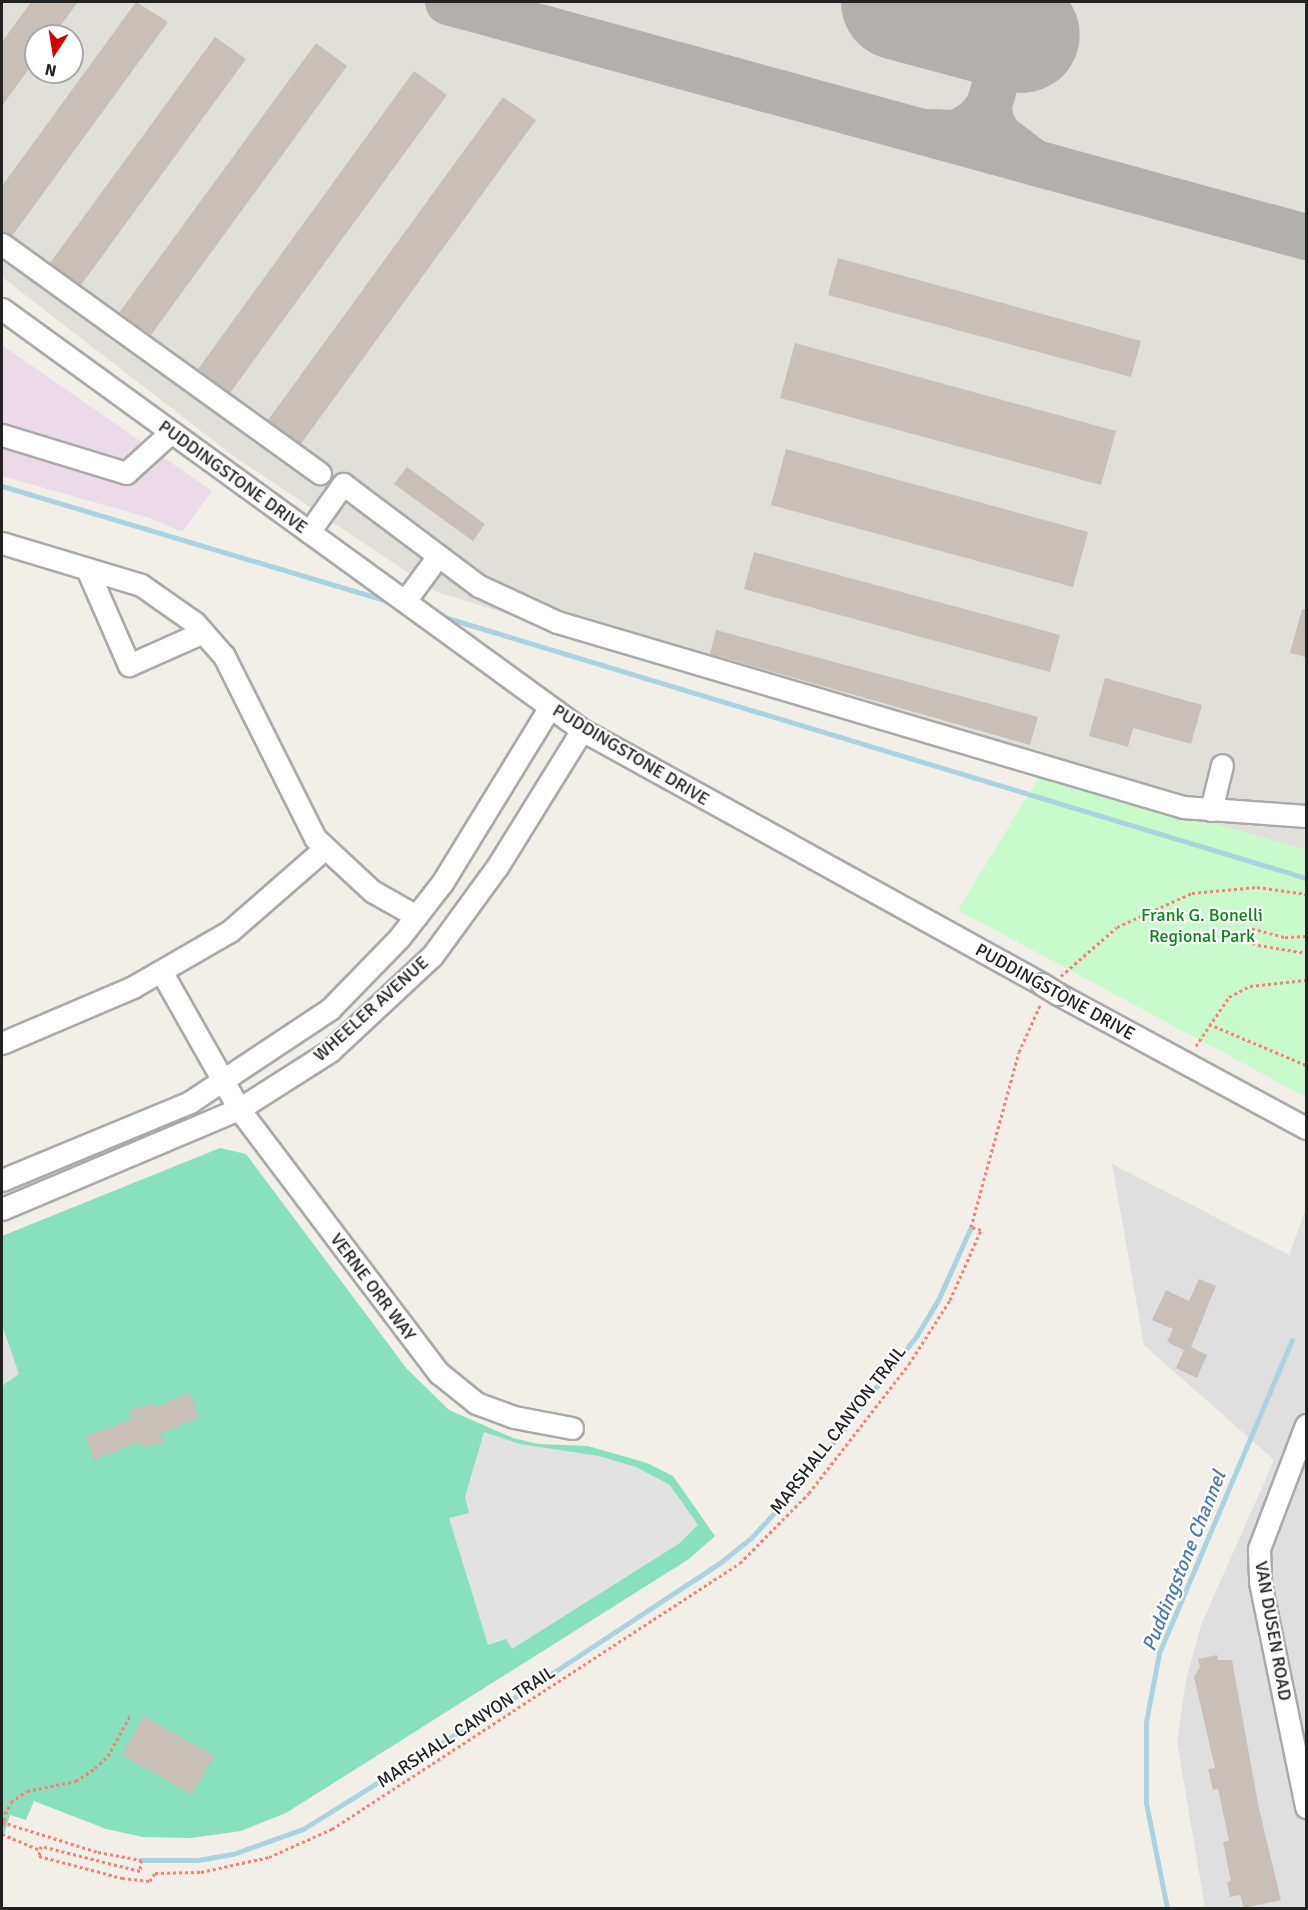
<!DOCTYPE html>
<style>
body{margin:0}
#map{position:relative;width:1308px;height:1910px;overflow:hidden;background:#f2efe9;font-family:Signika,sans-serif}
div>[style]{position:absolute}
.residential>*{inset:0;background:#e0dfdf}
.industrial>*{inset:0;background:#ebdbe8}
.airport>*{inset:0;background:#e1dfda}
.park>*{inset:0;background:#c8facc}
.pitch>*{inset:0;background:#88e0be}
.parking>*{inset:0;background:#e2e2e2}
.stream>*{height:5px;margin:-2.5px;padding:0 2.5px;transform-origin:2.5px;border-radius:2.5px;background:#aad3df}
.taxiway>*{height:46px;margin:-23px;padding:0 23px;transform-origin:23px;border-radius:23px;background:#b1b0ac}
.runway>*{height:116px;margin:-58px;padding:0 58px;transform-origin:58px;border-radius:58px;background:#b1b0ac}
.building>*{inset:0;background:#c7bfb8}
.path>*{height:3px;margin-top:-1.5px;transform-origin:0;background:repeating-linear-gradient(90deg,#fa8072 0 3px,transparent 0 6px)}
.roads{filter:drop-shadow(2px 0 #a9a9a9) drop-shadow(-2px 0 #a9a9a9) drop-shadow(0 2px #a9a9a9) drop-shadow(0 -2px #a9a9a9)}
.minor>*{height:21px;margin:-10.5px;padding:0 10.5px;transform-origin:10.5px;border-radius:10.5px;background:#fff}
.path-bridge>*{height:3px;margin-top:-1.5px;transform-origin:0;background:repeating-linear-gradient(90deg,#fa8072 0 3px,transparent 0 6px)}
.bridges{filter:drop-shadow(2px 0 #a9a9a9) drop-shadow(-2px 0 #a9a9a9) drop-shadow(0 2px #a9a9a9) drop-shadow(0 -2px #a9a9a9)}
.minor-bridge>*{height:21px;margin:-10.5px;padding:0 10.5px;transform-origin:10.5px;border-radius:10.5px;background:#fff}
span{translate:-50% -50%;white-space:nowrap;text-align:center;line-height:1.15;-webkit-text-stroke:4.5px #fff;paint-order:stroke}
.street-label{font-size:18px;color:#222}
.park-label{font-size:18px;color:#0c8416}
.water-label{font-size:20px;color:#4a7aab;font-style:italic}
.frame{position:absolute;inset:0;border:3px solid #222;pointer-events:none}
.north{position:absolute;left:24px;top:24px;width:60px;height:60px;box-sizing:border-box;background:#fff;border:2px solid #a7a7a7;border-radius:50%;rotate:192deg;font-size:16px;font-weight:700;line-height:24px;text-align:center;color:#222}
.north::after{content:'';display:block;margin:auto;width:21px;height:27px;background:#d40000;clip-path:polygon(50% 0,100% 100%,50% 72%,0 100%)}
</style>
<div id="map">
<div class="residential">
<i style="clip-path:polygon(1112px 1164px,1289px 1255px,1306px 1209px,1306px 1908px,1205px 1908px,1177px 1742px,1186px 1680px,1201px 1625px,1274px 1460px,1144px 1345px)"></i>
</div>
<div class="industrial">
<i style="clip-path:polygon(2px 345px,212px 491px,182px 532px,150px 518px,2px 476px)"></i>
</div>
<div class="airport">
<i style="clip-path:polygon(evenodd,2px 2px,1306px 2px,1306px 850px,892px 732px,437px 592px,232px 455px,2px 277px,2px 2px,36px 36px,72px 36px,72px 72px,36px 72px,36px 36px)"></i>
</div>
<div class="park">
<i style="clip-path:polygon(1041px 774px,1306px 850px,1306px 1097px,958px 910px)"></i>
</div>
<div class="pitch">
<i style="clip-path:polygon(220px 1148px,246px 1154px,407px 1369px,449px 1410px,513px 1438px,538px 1444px,588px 1446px,647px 1463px,673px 1476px,715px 1536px,689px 1559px,286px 1813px,241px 1831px,191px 1838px,143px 1837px,106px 1829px,34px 1801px,26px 1820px,10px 1815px,2px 1841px,2px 1236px)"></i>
</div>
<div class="parking">
<i style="clip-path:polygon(2px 1325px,19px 1374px,2px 1386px)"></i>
<i style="clip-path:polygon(484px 1432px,520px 1444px,599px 1456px,636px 1467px,670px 1485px,698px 1525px,680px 1543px,512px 1649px,506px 1639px,488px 1645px,449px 1518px,469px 1513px,465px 1497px)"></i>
</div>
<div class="stream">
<i style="left:2px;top:486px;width:406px;rotate:16.6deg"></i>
<i style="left:437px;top:615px;width:908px;rotate:16.84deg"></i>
<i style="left:141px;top:1860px;width:57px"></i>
<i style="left:198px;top:1860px;width:36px;rotate:-10deg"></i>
<i style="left:233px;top:1854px;width:74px;rotate:-19.7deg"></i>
<i style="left:303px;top:1829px;width:265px;rotate:-31.9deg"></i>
<i style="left:528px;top:1689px;width:231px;rotate:-33.3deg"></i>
<i style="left:721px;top:1562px;width:38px;rotate:-39deg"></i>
<i style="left:751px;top:1538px;width:67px;rotate:-47.4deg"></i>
<i style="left:796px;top:1489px;width:196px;rotate:-51.8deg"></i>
<i style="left:917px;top:1335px;width:41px;rotate:-59deg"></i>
<i style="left:938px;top:1300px;width:80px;rotate:-65.7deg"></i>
<i style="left:1167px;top:1908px;width:107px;rotate:-101.3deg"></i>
<i style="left:1146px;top:1803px;width:81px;rotate:-90deg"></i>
<i style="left:1146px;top:1722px;width:70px;rotate:-79.3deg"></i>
<i style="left:1159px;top:1653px;width:340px;rotate:-67deg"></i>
</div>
<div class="taxiway">
<i style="left:448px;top:2px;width:890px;rotate:15.32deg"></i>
<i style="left:989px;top:106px;width:108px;rotate:-74.4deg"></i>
<i style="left:927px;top:132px;width:31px;rotate:2deg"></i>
<i style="left:958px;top:133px;width:22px;rotate:-32deg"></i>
<i style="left:977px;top:121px;width:19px;rotate:-51deg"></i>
<i style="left:989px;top:106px;width:16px;rotate:83deg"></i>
<i style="left:991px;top:122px;width:16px;rotate:60deg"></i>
<i style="left:999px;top:136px;width:40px;rotate:37deg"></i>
</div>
<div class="runway">
<i style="left:899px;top:2px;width:127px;rotate:15deg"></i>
</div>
<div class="building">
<i style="clip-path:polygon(31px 2px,78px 2px,53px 36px,36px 36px,36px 59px,2px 106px,2px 42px)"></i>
<i style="clip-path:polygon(136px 2px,168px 22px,12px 236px,2px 232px,2px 186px)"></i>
<i style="clip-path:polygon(215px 37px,246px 59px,81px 285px,50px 263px)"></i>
<i style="clip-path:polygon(316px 43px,347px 66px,151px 335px,119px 313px)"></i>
<i style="clip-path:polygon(414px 71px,447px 95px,230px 393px,198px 369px)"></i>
<i style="clip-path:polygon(503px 97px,536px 120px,301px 444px,268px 420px)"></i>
<i style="clip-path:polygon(838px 258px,1141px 341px,1131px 377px,828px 295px)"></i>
<i style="clip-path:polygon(795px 343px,1116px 431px,1101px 485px,780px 398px)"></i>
<i style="clip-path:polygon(786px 449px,1088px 532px,1073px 587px,771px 505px)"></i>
<i style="clip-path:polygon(407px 467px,485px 524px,473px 541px,394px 484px)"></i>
<i style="clip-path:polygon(754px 552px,1060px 635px,1050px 672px,744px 589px)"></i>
<i style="clip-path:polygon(1302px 609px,1306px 609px,1306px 657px,1290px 653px)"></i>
<i style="clip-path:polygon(716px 630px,1038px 717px,1030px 745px,710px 654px)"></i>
<i style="clip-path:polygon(1105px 678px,1202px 705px,1191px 744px,1133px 728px,1128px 747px,1089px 736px)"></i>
<i style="clip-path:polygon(1199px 1279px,1216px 1286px,1191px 1347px,1207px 1355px,1197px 1378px,1176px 1368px,1184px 1350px,1167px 1342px,1173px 1329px,1152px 1320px,1166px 1290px,1189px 1301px)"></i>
<i style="clip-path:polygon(190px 1393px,199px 1418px,159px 1434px,166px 1440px,156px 1445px,140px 1446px,139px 1442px,94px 1460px,85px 1437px,132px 1419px,129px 1411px,152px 1403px,154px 1407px)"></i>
<i style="clip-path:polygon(1217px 1655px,1218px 1660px,1232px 1660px,1259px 1809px,1281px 1900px,1244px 1908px,1240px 1895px,1230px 1897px,1227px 1882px,1231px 1881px,1223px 1842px,1229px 1840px,1218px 1789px,1213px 1790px,1208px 1769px,1215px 1768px,1194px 1677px,1200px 1667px,1198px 1659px)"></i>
<i style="clip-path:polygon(144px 1716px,214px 1756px,192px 1795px,122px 1755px)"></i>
</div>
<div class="path">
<i style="left:1306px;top:936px;width:22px;rotate:177deg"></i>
<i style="left:1284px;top:937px;width:35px;rotate:-165deg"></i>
<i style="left:1250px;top:928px;width:8px;rotate:150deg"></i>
<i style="left:1243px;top:932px;width:9px;rotate:63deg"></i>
<i style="left:1247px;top:940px;width:12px;rotate:24deg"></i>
<i style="left:1258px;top:945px;width:49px;rotate:9.5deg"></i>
<i style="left:1061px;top:976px;width:74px;rotate:-41.2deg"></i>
<i style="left:1117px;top:927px;width:82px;rotate:-24.4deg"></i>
<i style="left:1192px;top:893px;width:65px;rotate:-5.3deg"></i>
<i style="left:1257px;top:887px;width:49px;rotate:8.1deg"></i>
<i style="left:1209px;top:1024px;width:105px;rotate:22.9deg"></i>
<i style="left:1196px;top:1046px;width:59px;rotate:-56deg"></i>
<i style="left:1229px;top:997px;width:24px;rotate:-28deg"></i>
<i style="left:1250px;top:986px;width:56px;rotate:-6.1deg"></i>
<i style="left:5px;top:1814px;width:13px;rotate:-63deg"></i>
<i style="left:11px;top:1802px;width:19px;rotate:-35deg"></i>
<i style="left:27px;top:1791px;width:50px;rotate:-11.5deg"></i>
<i style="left:76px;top:1781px;width:23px;rotate:-34deg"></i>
<i style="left:95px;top:1768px;width:18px;rotate:-43deg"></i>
<i style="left:108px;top:1756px;width:48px;rotate:-61.3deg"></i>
<i style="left:2px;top:1822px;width:101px;rotate:17.4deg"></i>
<i style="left:98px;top:1852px;width:44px;rotate:10.5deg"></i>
<i style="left:141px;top:1860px;width:11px;rotate:95deg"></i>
<i style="left:140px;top:1871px;width:102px;rotate:-165.8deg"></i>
<i style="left:41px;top:1846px;width:10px;rotate:101deg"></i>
<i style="left:39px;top:1856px;width:86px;rotate:14.8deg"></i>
<i style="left:122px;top:1878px;width:28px;rotate:6deg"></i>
<i style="left:150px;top:1881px;width:9px;rotate:-58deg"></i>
<i style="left:155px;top:1873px;width:46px;rotate:-1.2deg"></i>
<i style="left:201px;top:1872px;width:70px;rotate:-12.4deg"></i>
<i style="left:269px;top:1857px;width:69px;rotate:-24deg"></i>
<i style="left:332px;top:1829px;width:487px;rotate:-33.1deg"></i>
<i style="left:740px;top:1563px;width:98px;rotate:-45.4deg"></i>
<i style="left:809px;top:1493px;width:163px;rotate:-52.2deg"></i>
<i style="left:909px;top:1364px;width:76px;rotate:-57.4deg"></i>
<i style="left:950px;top:1300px;width:77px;rotate:-66.1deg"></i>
<i style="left:981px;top:1230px;width:10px;rotate:-163deg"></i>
<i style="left:971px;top:1227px;width:181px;rotate:-74.7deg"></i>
<i style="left:1019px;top:1052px;width:54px;rotate:-65.8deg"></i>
<i style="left:2px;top:1834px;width:41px;rotate:22.8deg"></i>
</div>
<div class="roads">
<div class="minor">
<i style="left:2px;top:244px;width:392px;rotate:35.8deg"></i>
<i style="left:2px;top:309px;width:717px;rotate:35.97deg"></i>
<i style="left:582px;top:730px;width:525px;rotate:28.91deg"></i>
<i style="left:2px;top:435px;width:130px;rotate:17deg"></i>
<i style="left:126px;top:473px;width:61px;rotate:-42.3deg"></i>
<i style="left:309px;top:532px;width:59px;rotate:-54.7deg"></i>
<i style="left:343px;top:484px;width:170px;rotate:36.9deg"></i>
<i style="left:479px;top:586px;width:86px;rotate:24.8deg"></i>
<i style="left:557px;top:622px;width:653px;rotate:16.46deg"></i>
<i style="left:1183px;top:807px;width:123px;rotate:4.2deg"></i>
<i style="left:2px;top:543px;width:145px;rotate:16.8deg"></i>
<i style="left:141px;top:585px;width:66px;rotate:35.1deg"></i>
<i style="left:195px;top:623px;width:44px;rotate:48.7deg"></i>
<i style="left:224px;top:656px;width:203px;rotate:63.4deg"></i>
<i style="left:315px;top:838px;width:78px;rotate:42.9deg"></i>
<i style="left:372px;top:891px;width:51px;rotate:29.6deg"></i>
<i style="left:87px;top:569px;width:105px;rotate:66.4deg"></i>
<i style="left:129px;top:665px;width:81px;rotate:-24deg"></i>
<i style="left:405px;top:601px;width:56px;rotate:-53.7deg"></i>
<i style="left:1211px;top:810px;width:46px;rotate:-76.3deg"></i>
<i style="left:161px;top:971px;width:159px;rotate:60.5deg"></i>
<i style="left:239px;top:1109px;width:331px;rotate:52.9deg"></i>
<i style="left:439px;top:1373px;width:48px;rotate:39deg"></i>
<i style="left:476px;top:1403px;width:40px;rotate:20.2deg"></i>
<i style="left:514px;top:1417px;width:59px;rotate:10.7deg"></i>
<i style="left:1058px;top:994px;width:282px;rotate:28.4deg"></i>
<i style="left:2px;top:1043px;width:142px;rotate:-23.1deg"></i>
<i style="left:133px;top:987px;width:112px;rotate:-30deg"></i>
<i style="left:230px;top:931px;width:126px;rotate:-41.1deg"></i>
<i style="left:2px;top:1180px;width:204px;rotate:-22.5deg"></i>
<i style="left:190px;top:1102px;width:168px;rotate:-33.6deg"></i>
<i style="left:330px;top:1009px;width:99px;rotate:-45.8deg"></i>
<i style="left:399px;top:938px;width:70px;rotate:-52deg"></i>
<i style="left:442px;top:883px;width:206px;rotate:-58.5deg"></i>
<i style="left:2px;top:1209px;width:257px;rotate:-22.9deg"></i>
<i style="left:239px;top:1109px;width:108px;rotate:-32.5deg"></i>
<i style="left:330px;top:1051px;width:139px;rotate:-43deg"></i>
<i style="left:432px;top:956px;width:110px;rotate:-53.9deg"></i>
<i style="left:497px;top:867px;width:161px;rotate:-58.2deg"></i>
<i style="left:1306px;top:1425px;width:133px;rotate:110.8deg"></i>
<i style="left:1259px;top:1549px;width:33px;rotate:88deg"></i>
<i style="left:1260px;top:1582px;width:230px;rotate:78.4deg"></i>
</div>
</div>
<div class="path-bridge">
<i style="left:2px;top:1826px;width:12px;rotate:-76deg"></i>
</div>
<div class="bridges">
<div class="minor-bridge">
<i style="left:1042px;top:984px;width:19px;rotate:32deg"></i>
</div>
</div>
<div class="street-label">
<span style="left:233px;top:477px;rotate:36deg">PUDDINGSTONE DRIVE</span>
<span style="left:631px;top:755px;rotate:31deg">PUDDINGSTONE DRIVE</span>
<span style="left:1055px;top:992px;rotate:29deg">PUDDINGSTONE DRIVE</span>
<span style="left:371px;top:1009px;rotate:-42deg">WHEELER AVENUE</span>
<span style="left:373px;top:1287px;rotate:53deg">VERNE ORR WAY</span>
<span style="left:838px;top:1430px;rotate:-52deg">MARSHALL CANYON TRAIL</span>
<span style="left:1273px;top:1631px;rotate:80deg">VAN DUSEN ROAD</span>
<span style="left:466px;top:1727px;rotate:-33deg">MARSHALL CANYON TRAIL</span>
</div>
<div class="park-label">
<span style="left:1202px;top:926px">Frank G. Bonelli<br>Regional Park</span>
</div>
<div class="water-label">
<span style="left:1184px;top:1561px;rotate:-68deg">Puddingstone Channel</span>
</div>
<div class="frame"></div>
<div class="north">N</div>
</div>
